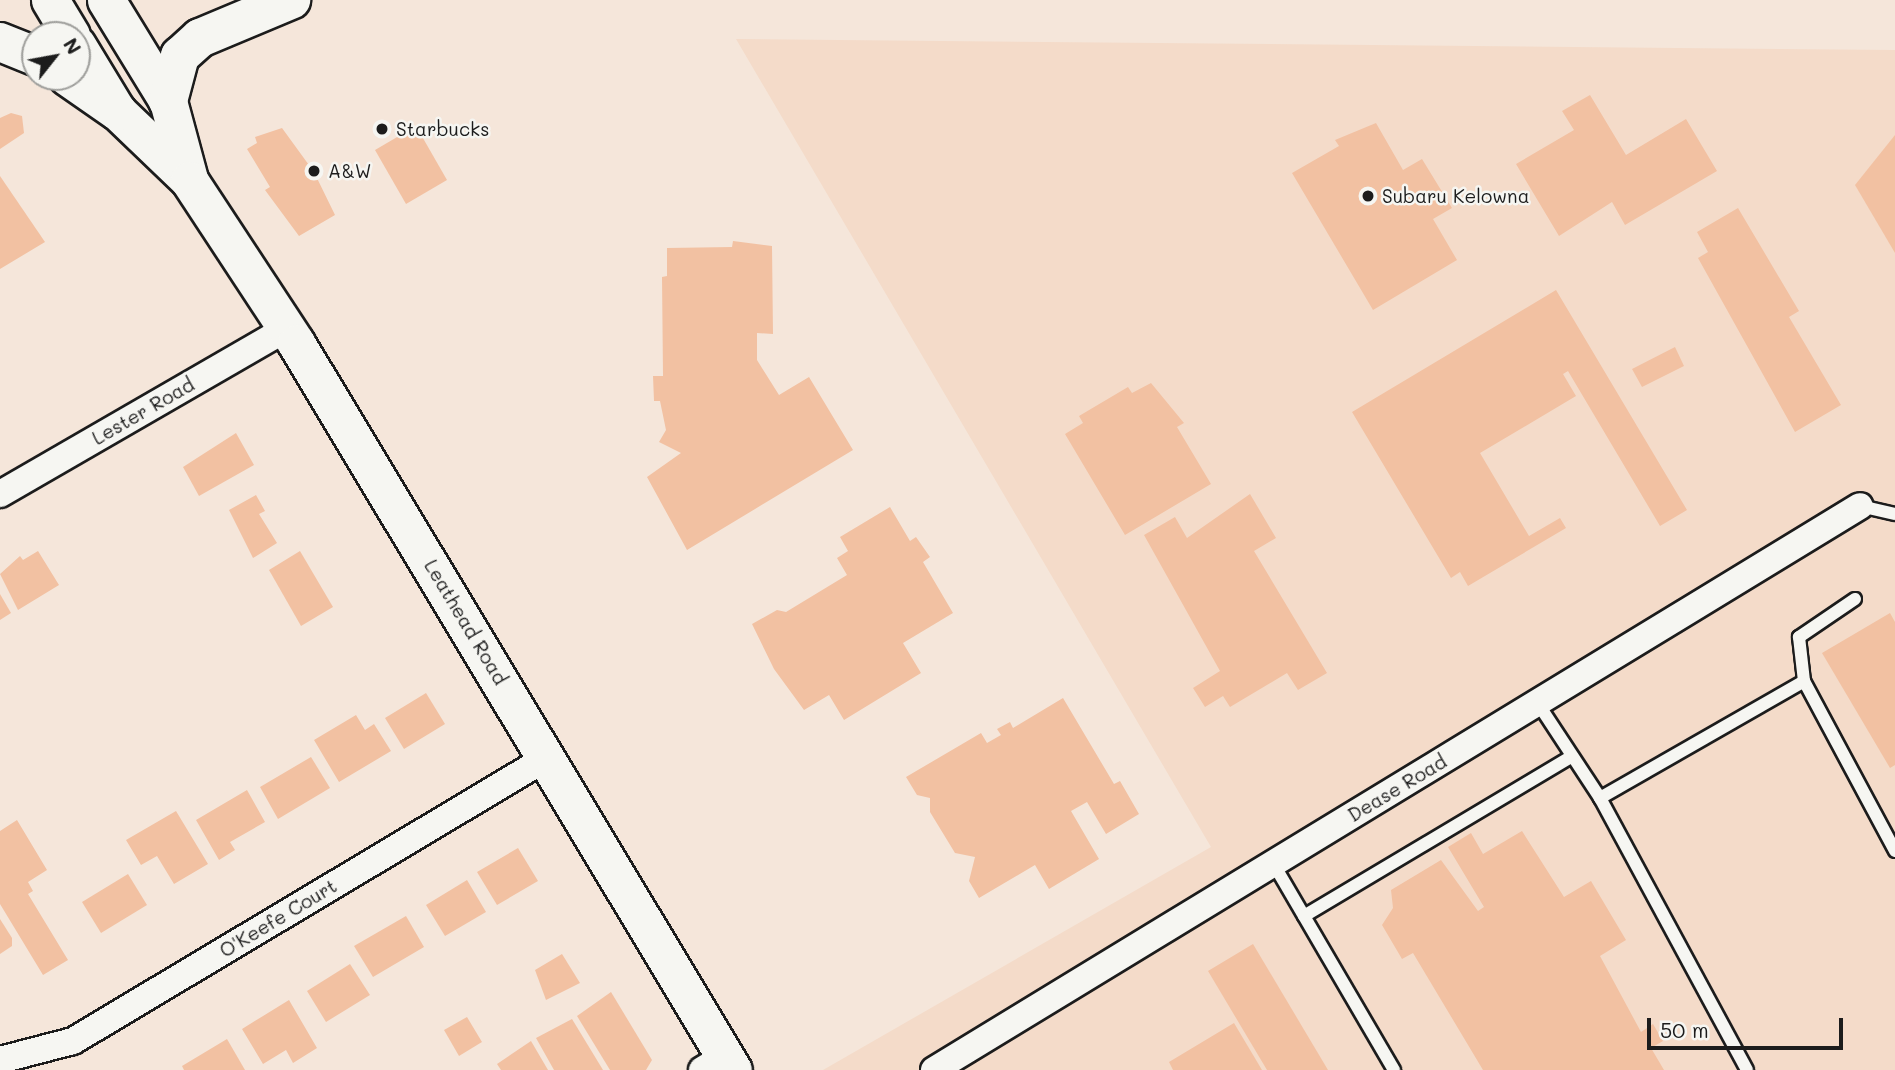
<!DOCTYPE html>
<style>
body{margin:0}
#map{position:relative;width:1895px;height:1070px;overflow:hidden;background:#f5e6da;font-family:Mali,sans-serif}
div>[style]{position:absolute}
.built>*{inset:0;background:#f4dbc9}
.building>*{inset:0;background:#f2c1a2}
.roads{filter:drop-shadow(2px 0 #1c1c1c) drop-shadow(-2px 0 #1c1c1c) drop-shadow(0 2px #1c1c1c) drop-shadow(0 -2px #1c1c1c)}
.lane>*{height:12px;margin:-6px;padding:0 6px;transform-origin:6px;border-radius:6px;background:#f6f6f2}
.street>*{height:26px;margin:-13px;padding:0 13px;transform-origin:13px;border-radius:13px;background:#f6f6f2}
.secondary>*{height:37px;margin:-18.5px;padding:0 18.5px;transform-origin:18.5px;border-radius:18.5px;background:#f6f6f2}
.highway>*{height:38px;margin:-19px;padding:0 19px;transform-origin:19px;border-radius:19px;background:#f6f6f2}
.dots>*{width:19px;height:19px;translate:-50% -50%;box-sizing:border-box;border:4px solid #f6f6f2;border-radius:50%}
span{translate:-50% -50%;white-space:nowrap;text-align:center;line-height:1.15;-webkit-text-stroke:5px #f6f6f2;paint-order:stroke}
.poi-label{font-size:19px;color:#1c1c1c}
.left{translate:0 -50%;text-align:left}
.street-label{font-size:19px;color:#1c1c1c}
.north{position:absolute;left:21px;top:21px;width:70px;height:70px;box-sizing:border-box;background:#f6f6f2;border:2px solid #9f9f9c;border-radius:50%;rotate:59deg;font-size:19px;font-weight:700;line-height:28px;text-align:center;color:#1c1c1c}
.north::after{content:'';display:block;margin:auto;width:24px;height:32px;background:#1c1c1c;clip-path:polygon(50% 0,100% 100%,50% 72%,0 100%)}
.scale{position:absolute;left:1647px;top:1018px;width:196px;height:32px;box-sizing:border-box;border:4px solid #1c1c1c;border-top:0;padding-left:9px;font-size:21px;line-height:24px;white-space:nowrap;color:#1c1c1c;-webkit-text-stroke:5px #f6f6f2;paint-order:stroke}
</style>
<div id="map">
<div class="built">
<i style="clip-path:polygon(736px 39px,1895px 50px,1895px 1070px,823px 1070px,1211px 847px)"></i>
</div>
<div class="building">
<i style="clip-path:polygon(1590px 95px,1626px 155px,1686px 119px,1717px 171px,1625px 225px,1612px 202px,1559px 236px,1516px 164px,1574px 130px,1562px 111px)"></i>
<i style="clip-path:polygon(11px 113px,22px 116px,24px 133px,0 149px,0 118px)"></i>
<i style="clip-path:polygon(1376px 123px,1403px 170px,1422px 159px,1452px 208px,1433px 219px,1457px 260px,1373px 310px,1292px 173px,1339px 146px,1335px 140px)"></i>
<i style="clip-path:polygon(416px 126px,447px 180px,406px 204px,375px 150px)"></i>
<i style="clip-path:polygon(282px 128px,314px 172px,335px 215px,299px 236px,265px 190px,270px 187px,247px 149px,257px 143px,255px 137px)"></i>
<i style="clip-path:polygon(1895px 135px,1895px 253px,1855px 185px)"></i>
<i style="clip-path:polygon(0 176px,45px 242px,0 269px)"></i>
<i style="clip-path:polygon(1738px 208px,1799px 311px,1789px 317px,1841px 405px,1795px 432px,1698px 258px,1708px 252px,1697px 232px)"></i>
<i style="clip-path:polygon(733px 241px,772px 246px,773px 334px,757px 333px,757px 360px,779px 395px,809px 377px,853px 450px,687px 550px,647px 477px,681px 453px,659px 442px,666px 430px,660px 401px,654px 401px,653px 376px,663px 376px,662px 277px,667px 276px,667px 248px,732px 247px)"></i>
<i style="clip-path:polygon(1556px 290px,1687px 510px,1660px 526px,1568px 371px,1563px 374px,1576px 396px,1480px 453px,1529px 536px,1560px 518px,1566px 528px,1468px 586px,1460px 572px,1451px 578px,1352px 412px)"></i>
<i style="clip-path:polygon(1675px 347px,1684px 366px,1642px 387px,1632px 369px)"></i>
<i style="clip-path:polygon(1151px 383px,1184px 423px,1177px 427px,1211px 484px,1125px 535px,1065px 434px,1083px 423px,1079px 416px,1128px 387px,1132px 393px)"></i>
<i style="clip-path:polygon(236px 433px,254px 465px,199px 496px,183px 467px)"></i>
<i style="clip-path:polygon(1250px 494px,1276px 538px,1254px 551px,1327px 673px,1298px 690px,1287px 673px,1230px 707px,1223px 696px,1205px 707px,1193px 688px,1220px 671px,1144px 535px,1175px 517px,1187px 538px)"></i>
<i style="clip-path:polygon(256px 495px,265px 511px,259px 514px,277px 543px,253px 558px,229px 510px)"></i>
<i style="clip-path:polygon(890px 507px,910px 541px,916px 537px,930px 557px,923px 562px,953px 613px,903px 643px,921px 673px,844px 720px,829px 695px,804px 710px,774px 669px,752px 624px,777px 610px,786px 612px,847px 575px,837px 558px,848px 551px,840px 537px)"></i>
<i style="clip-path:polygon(38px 551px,59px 585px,18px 610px,0 574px,20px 556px,23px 560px)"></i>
<i style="clip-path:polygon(300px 551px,333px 607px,301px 626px,269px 570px)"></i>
<i style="clip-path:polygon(0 594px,11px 613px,0 620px)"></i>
<i style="clip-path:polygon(1890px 613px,1895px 622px,1895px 765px,1890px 768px,1822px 653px)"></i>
<i style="clip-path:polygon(426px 693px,445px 724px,404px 749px,385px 718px)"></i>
<i style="clip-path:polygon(1063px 698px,1114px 784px,1120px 781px,1139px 814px,1106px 834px,1087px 802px,1071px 811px,1099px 859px,1049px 889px,1035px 865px,979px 898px,969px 881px,975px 857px,955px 853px,930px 812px,930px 798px,917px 795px,906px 777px,981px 733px,987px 743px,1001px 735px,997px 729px,1010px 722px,1013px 728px)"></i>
<i style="clip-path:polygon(356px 715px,365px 730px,374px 724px,391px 751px,339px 782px,314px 740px)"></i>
<i style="clip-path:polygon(311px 757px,330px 788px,278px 819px,260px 787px)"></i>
<i style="clip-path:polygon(247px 790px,265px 822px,230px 842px,235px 850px,219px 860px,196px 820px)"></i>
<i style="clip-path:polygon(176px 811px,208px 864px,174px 884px,157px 856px,141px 865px,126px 840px)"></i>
<i style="clip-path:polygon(17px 820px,47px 870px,28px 882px,33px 891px,28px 894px,68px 960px,43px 975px,0 904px,0 831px)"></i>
<i style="clip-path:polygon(1522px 831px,1564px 897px,1591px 881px,1626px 940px,1600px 956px,1641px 1032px,1653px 1024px,1663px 1041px,1651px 1048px,1664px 1070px,1483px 1070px,1413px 953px,1402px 959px,1382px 925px,1393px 908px,1391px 890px,1441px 860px,1478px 911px,1484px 907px,1448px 847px,1471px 833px,1483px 854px)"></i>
<i style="clip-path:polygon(518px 848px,538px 881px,497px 905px,477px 872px)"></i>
<i style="clip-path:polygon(128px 874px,147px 905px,101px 933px,82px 902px)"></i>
<i style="clip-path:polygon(467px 880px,486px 912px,445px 936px,426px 905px)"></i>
<i style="clip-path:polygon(406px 916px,424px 947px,373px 977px,354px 946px)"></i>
<i style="clip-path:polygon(0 919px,12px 938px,12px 946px,0 954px)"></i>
<i style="clip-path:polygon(1253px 944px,1328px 1070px,1267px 1070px,1208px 971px)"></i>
<i style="clip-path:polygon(562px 954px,580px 983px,546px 1000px,535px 970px)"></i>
<i style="clip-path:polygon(350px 964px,370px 995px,326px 1022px,307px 991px)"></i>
<i style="clip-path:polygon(611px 992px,652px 1060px,646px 1070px,610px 1070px,577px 1016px)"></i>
<i style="clip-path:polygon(289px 1000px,317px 1048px,293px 1063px,286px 1050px,263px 1064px,242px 1029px)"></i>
<i style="clip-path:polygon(467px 1017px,482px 1042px,459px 1056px,444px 1030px)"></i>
<i style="clip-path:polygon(572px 1019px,603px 1070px,554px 1070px,536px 1038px)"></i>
<i style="clip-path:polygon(1234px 1023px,1262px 1070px,1173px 1070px,1169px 1062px)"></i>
<i style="clip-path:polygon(227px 1039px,245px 1070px,184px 1070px,182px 1066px)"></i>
<i style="clip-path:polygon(531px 1041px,548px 1070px,501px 1070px,497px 1064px)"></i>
</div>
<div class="roads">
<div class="lane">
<i style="left:1860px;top:506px;width:36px;rotate:13deg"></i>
<i style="left:1855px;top:599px;width:68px;rotate:145.8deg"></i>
<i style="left:1799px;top:637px;width:44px;rotate:83.5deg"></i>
<i style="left:1804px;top:681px;width:193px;rotate:61.8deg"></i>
<i style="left:1537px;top:702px;width:115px;rotate:56.7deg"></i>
<i style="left:1600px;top:798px;width:309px;rotate:61.6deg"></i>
<i style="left:1600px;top:798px;width:235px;rotate:-29.8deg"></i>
<i style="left:1273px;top:863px;width:240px;rotate:59.7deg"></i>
<i style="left:1304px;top:916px;width:312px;rotate:-30.8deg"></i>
</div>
<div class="street">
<i style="left:0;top:494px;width:330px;rotate:-30deg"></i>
<i style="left:0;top:1060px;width:75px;rotate:-14.6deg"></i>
<i style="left:73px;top:1041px;width:553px;rotate:-30.87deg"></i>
<i style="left:702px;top:1070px;width:27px;rotate:-31deg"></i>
<i style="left:934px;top:1070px;width:1084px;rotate:-31.34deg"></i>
</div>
<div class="secondary">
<i style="left:50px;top:0;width:41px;rotate:59deg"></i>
<i style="left:106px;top:0;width:119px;rotate:58.5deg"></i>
<i style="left:168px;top:101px;width:81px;rotate:74.9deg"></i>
<i style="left:77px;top:45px;width:77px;rotate:58.8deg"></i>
<i style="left:117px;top:111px;width:100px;rotate:43.8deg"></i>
<i style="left:189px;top:180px;width:195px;rotate:56.7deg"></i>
<i style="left:296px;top:343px;width:848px;rotate:58.99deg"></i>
</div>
<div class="highway">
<i style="left:0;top:42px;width:38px;rotate:22deg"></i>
<i style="left:68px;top:77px;width:60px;rotate:34.8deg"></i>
<i style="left:168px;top:101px;width:47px;rotate:-75.1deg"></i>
<i style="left:180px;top:56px;width:27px;rotate:-42deg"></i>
<i style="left:200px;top:38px;width:99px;rotate:-22.7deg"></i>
</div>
</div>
<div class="dots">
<i style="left:382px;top:129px;background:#1c1c1c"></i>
<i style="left:314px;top:171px;background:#1c1c1c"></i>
<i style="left:1368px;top:196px;background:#1c1c1c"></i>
</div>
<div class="poi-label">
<span class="left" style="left:396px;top:129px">Starbucks</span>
<span class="left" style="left:328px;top:171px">A&amp;W</span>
<span class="left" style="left:1382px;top:196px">Subaru Kelowna</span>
</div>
<div class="street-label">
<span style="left:143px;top:411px;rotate:-30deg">Lester Road</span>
<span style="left:466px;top:622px;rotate:59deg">Leathead Road</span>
<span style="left:1397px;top:788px;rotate:-31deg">Dease Road</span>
<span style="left:278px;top:918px;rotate:-31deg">O'Keefe Court</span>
</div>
<div class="north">N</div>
<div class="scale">50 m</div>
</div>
